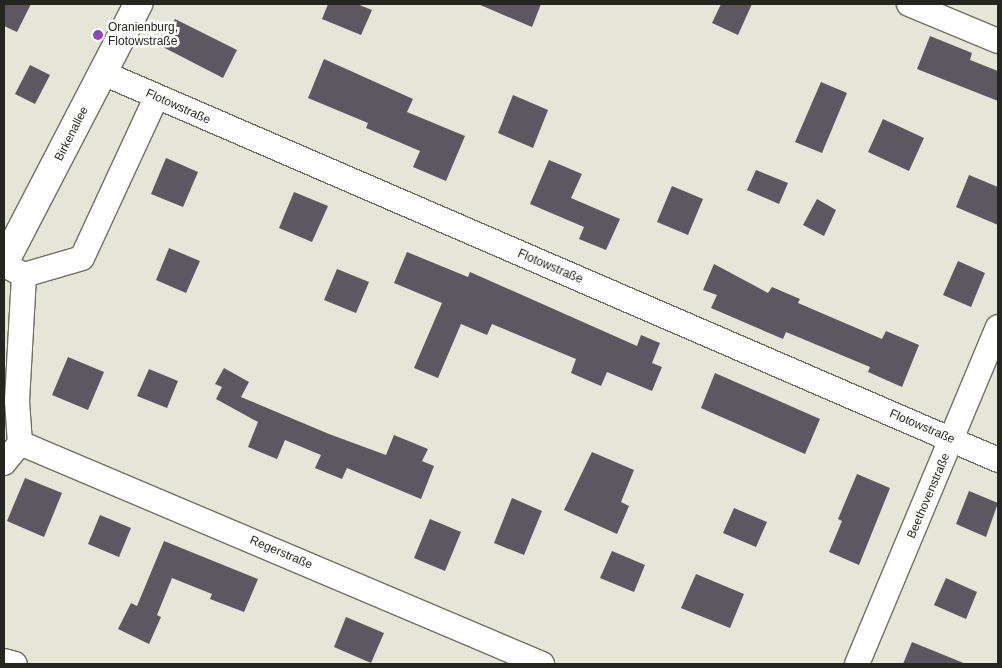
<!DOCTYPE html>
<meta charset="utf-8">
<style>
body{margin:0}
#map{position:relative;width:1002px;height:668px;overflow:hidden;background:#e6e6d8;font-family:Arial,sans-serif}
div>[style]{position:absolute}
.building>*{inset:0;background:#5d5762}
.roads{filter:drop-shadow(1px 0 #6f7063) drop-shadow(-1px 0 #6f7063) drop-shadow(0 1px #6f7063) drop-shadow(0 -1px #6f7063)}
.street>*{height:24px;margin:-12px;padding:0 12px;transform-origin:12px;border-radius:12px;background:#fff}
.secondary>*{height:28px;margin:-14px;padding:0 14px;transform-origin:14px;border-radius:14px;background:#fff}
.dots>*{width:14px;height:14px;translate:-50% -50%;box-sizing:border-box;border:2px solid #fff;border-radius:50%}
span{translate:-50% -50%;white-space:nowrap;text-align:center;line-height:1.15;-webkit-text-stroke:5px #fff;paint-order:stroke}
.poi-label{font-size:12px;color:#262621}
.left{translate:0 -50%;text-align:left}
.street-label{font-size:12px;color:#262621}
.frame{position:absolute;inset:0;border:5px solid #262621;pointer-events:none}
</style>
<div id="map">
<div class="building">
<i style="clip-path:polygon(4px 4px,31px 4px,17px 32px,4px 26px)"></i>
<i style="clip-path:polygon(328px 4px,357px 4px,372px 10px,361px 35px,322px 19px)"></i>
<i style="clip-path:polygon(478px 4px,541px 4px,532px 27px)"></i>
<i style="clip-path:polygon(721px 4px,752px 4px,738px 35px,712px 23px)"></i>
<i style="clip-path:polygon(175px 19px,237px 50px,223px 78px,161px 46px)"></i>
<i style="clip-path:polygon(930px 36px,972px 53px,970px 60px,998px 71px,998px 101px,917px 69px)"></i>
<i style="clip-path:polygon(324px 59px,413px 99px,407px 112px,465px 136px,446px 181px,413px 167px,420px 151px,366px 128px,368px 123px,308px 98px)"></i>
<i style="clip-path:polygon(30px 65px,50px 75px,35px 104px,15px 94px)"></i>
<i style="clip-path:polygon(821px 82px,847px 93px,822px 153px,795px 142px)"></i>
<i style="clip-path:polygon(513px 95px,548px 110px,533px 148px,498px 133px)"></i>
<i style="clip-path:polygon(883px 119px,924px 138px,909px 171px,868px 152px)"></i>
<i style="clip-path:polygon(166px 158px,198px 172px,183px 207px,151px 194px)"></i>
<i style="clip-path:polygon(549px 160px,582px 174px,571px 198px,620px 219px,606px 250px,579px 239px,584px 227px,530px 204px)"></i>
<i style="clip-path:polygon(756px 170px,788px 183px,779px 204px,747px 190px)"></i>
<i style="clip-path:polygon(969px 175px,998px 187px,998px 225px,956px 207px)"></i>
<i style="clip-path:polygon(672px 186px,703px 199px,688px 235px,657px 222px)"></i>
<i style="clip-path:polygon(294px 192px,328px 206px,312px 242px,279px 228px)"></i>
<i style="clip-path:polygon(817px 199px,836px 210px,824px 236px,803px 225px)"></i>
<i style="clip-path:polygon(169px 248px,200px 261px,186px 293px,156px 280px)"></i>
<i style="clip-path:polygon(407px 252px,468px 277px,470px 272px,637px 346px,641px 335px,660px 343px,652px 363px,662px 367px,652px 391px,607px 372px,601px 386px,571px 373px,576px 359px,492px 324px,487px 335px,461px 324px,438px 378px,414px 368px,442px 303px,394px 283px)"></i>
<i style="clip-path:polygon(958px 261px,985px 273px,971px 307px,943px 295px)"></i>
<i style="clip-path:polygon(714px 264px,768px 293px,772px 287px,800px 299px,798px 303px,882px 339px,886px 331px,919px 345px,902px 387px,868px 372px,870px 367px,786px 332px,783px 339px,711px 308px,717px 295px,703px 290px)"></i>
<i style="clip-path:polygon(337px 269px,369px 282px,356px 313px,324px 300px)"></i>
<i style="clip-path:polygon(68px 357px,104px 372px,88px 410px,52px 395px)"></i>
<i style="clip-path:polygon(224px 368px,249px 382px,241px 397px,329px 434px,386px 455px,394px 435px,428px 449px,422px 461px,434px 466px,421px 499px,347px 468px,342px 479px,315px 468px,321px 455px,285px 440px,277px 459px,248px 447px,258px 422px,216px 399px,222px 387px,215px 384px)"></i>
<i style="clip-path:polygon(149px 369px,178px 381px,167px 408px,137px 396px)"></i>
<i style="clip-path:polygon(715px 373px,820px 419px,805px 454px,701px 408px)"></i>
<i style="clip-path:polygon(592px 452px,634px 470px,621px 502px,629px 506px,617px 534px,564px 510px)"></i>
<i style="clip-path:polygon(857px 474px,890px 488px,859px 565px,829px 552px,842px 521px,838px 519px)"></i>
<i style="clip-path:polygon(25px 478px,62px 493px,44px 537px,7px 521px)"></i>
<i style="clip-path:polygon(969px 491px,998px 503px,986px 537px,956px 524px)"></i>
<i style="clip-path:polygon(512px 498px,542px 511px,524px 555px,494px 543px)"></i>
<i style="clip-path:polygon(734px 508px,767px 522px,756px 547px,723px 533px)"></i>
<i style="clip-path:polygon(100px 515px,131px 528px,119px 557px,88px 544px)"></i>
<i style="clip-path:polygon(430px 519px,461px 532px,445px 571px,414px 558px)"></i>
<i style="clip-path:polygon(164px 541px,258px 579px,244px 612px,210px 599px,212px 594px,172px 578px,157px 615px,161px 617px,149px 644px,118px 629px,131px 603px,137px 606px)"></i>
<i style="clip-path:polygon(612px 551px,645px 565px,634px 592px,600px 578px)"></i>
<i style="clip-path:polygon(696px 574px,744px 594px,730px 628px,681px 608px)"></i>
<i style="clip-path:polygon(946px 578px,977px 592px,966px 619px,934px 605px)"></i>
<i style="clip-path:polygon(346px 617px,384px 633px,371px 663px,334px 647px)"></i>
<i style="clip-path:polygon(912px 642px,966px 664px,903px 664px)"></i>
</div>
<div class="roads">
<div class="street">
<i style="left:909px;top:4px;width:96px;rotate:22.6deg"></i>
<i style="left:103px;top:73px;width:975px;rotate:23.38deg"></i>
<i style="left:24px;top:275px;width:60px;rotate:-16.3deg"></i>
<i style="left:82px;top:258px;width:176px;rotate:-65.2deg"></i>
<i style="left:20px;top:443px;width:567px;rotate:22.95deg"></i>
<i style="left:4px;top:463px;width:26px;rotate:-51deg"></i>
<i style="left:20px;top:443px;width:42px;rotate:-94.1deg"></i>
<i style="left:17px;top:401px;width:126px;rotate:-86.8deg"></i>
<i style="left:24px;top:275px;width:16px;rotate:-153deg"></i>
<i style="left:4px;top:661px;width:11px;rotate:15deg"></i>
<i style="left:857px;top:664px;width:365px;rotate:-67.3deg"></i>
</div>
<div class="secondary">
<i style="left:4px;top:263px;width:292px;rotate:-62.6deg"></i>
</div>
</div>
<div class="dots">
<i style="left:98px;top:35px;background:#8e47ba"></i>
</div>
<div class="poi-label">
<span class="left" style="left:108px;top:35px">Oranienburg,<br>Flotowstraße</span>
</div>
<div class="street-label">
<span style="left:178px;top:107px;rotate:24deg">Flotowstraße</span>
<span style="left:72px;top:134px;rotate:-63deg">Birkenallee</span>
<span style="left:550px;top:267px;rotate:23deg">Flotowstraße</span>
<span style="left:922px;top:427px;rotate:23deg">Flotowstraße</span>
<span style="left:929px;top:496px;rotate:-67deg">Beethovenstraße</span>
<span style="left:281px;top:553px;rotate:23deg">Regerstraße</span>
</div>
<div class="frame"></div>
</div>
